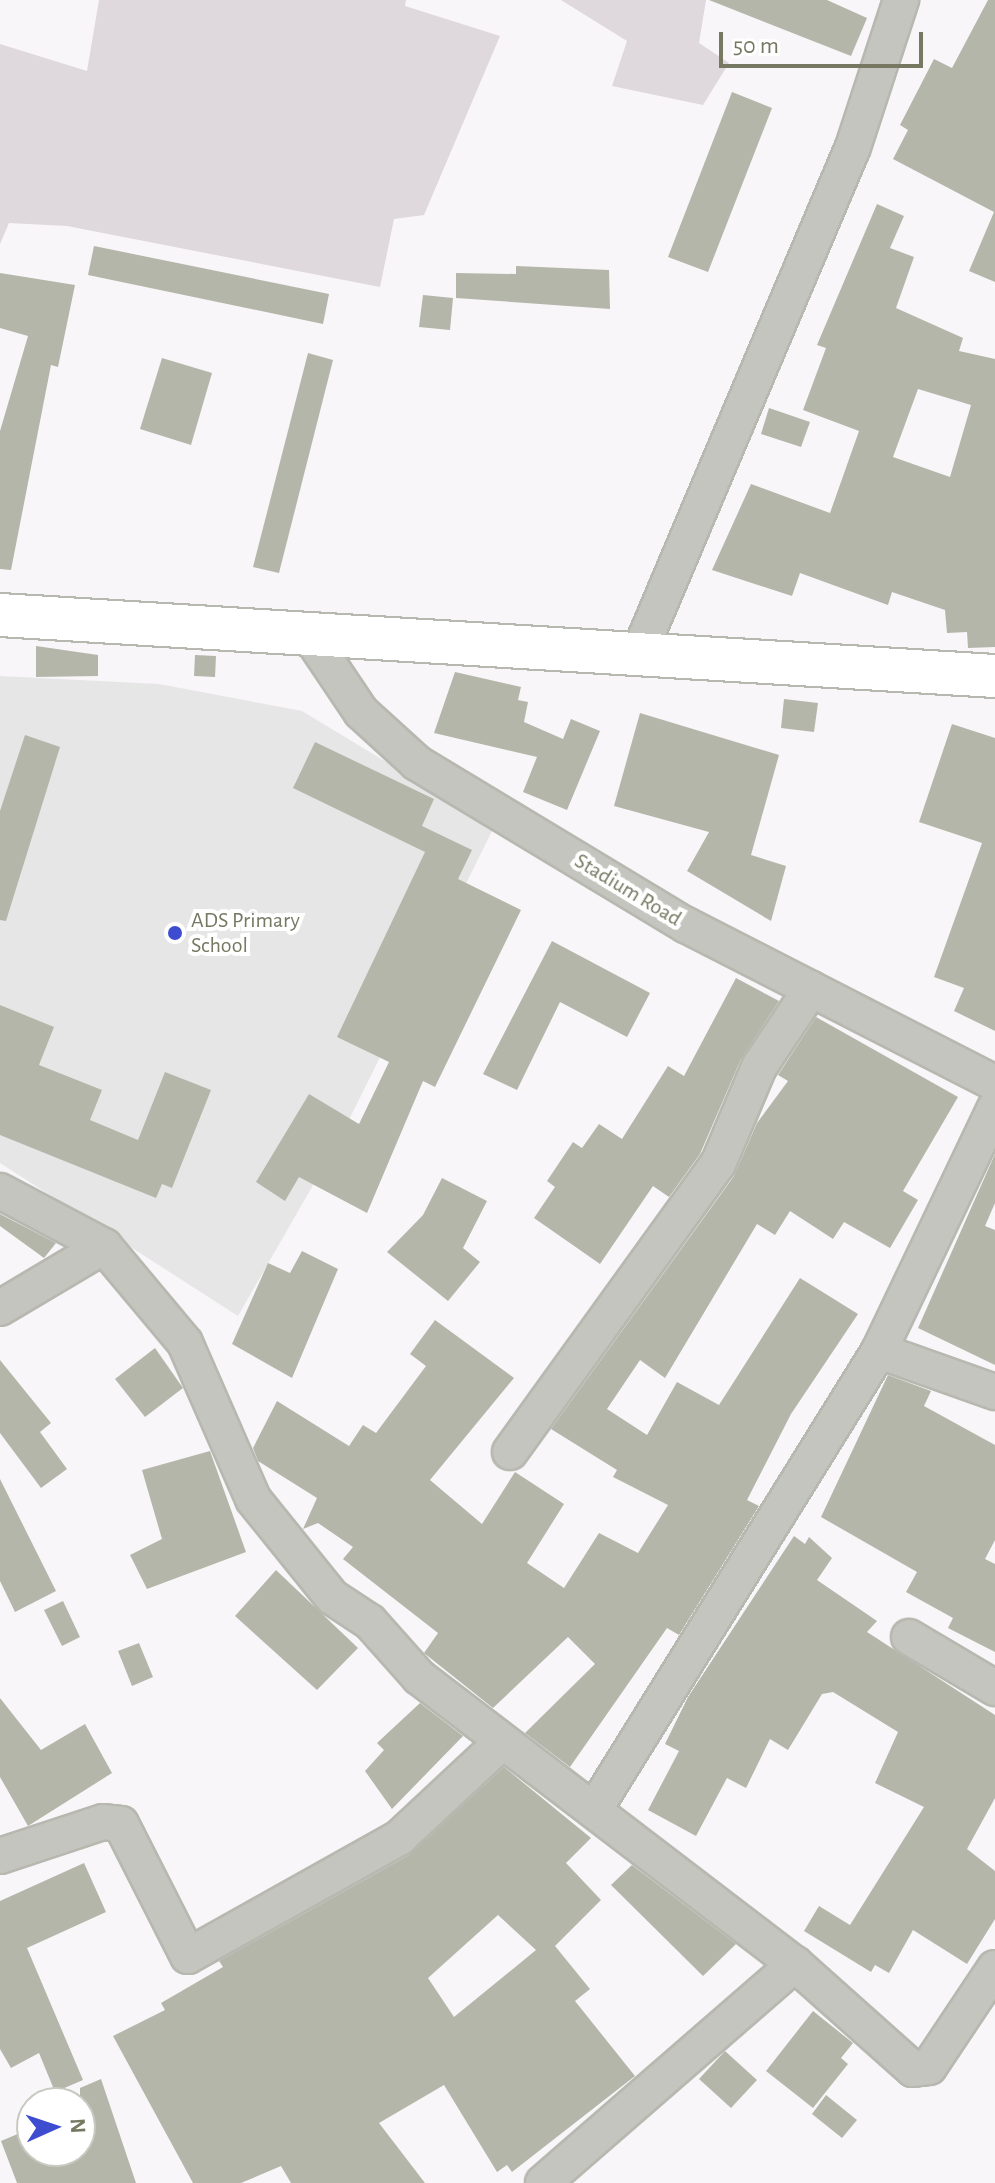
<!DOCTYPE html>
<style>
body{margin:0}
#map{position:relative;width:995px;height:2183px;overflow:hidden;background:#f8f6f8;font-family:"Alegreya Sans",sans-serif}
div>[style]{position:absolute}
.built>*{inset:0;background:#e7e6e6}
.green>*{inset:0;background:#dfd8dd}
.building>*{inset:0;background:#b5b6aa}
.roads{filter:drop-shadow(2px 0 #b7b8b0) drop-shadow(-2px 0 #b7b8b0) drop-shadow(0 2px #b7b8b0) drop-shadow(0 -2px #b7b8b0)}
.minor>*{height:34px;margin:-17px;padding:0 17px;transform-origin:17px;border-radius:17px;background:#c4c5be}
.major>*{height:42px;margin:-21px;padding:0 21px;transform-origin:21px;border-radius:21px;background:#fff}
.dots>*{width:22px;height:22px;translate:-50% -50%;box-sizing:border-box;border:4px solid #fff;border-radius:50%}
span{translate:-50% -50%;white-space:nowrap;text-align:center;line-height:1.15;-webkit-text-stroke:8px #fff;paint-order:stroke}
.street-label{font-size:22px;color:#767862}
.poi-label{font-size:22px;color:#767862}
.left{translate:0 -50%;text-align:left}
.north{position:absolute;left:16px;top:2087px;width:80px;height:80px;box-sizing:border-box;background:#fff;border:2px solid #c8c9c0;border-radius:50%;rotate:87deg;font-size:22px;font-weight:700;line-height:32px;text-align:center;color:#767862}
.north::after{content:'';display:block;margin:auto;width:28px;height:36px;background:#3e4cd0;clip-path:polygon(50% 0,100% 100%,50% 72%,0 100%)}
.scale{position:absolute;left:719px;top:32px;width:204px;height:36px;box-sizing:border-box;border:4px solid #767862;border-top:0;padding-left:10px;font-size:24px;line-height:28px;white-space:nowrap;color:#767862;-webkit-text-stroke:6px #fff;paint-order:stroke}
</style>
<div id="map">
<div class="built">
<i style="clip-path:polygon(0 676px,159px 684px,302px 711px,494px 827px,340px 1138px,238px 1316px,0 1163px)"></i>
</div>
<div class="green">
<i style="clip-path:polygon(99px 0,406px 0,405px 6px,500px 36px,424px 215px,394px 219px,380px 287px,67px 226px,9px 223px,0 244px,0 44px,87px 71px)"></i>
<i style="clip-path:polygon(561px 0,706px 0,699px 43px,729px 63px,703px 105px,612px 86px,627px 41px)"></i>
</div>
<div class="building">
<i style="clip-path:polygon(709px 0,827px 0,867px 18px,851px 56px)"></i>
<i style="clip-path:polygon(988px 0,995px 0,995px 282px,969px 271px,994px 212px,893px 159px,908px 130px,900px 125px,934px 59px,952px 68px)"></i>
<i style="clip-path:polygon(732px 92px,772px 108px,708px 272px,668px 257px)"></i>
<i style="clip-path:polygon(evenodd,877px 204px,904px 216px,890px 248px,914px 257px,896px 308px,963px 338px,959px 351px,995px 359px,995px 647px,968px 648px,967px 632px,947px 633px,945px 610px,892px 592px,888px 605px,800px 573px,792px 596px,712px 570px,751px 484px,830px 513px,859px 431px,803px 410px,826px 348px,817px 345px,877px 204px,918px 389px,971px 405px,950px 477px,893px 457px,918px 389px)"></i>
<i style="clip-path:polygon(94px 246px,329px 294px,323px 324px,88px 275px)"></i>
<i style="clip-path:polygon(516px 266px,609px 270px,610px 309px,456px 298px,456px 273px,516px 274px)"></i>
<i style="clip-path:polygon(0 273px,75px 285px,58px 367px,51px 365px,11px 570px,0 569px,0 431px,28px 336px,0 328px)"></i>
<i style="clip-path:polygon(423px 295px,453px 298px,450px 330px,419px 327px)"></i>
<i style="clip-path:polygon(308px 353px,333px 360px,279px 573px,253px 567px)"></i>
<i style="clip-path:polygon(162px 358px,212px 373px,191px 445px,140px 429px)"></i>
<i style="clip-path:polygon(769px 408px,810px 422px,801px 447px,761px 434px)"></i>
<i style="clip-path:polygon(36px 646px,98px 655px,98px 676px,36px 677px)"></i>
<i style="clip-path:polygon(195px 655px,216px 656px,215px 677px,194px 676px)"></i>
<i style="clip-path:polygon(455px 672px,521px 687px,518px 700px,528px 702px,524px 722px,563px 739px,571px 719px,600px 731px,567px 810px,523px 792px,537px 757px,434px 733px)"></i>
<i style="clip-path:polygon(784px 699px,818px 703px,814px 732px,781px 728px)"></i>
<i style="clip-path:polygon(640px 713px,779px 755px,751px 855px,786px 866px,771px 921px,687px 871px,709px 832px,614px 806px)"></i>
<i style="clip-path:polygon(952px 724px,995px 738px,995px 1031px,954px 1011px,964px 988px,934px 977px,982px 843px,919px 822px)"></i>
<i style="clip-path:polygon(25px 735px,60px 747px,6px 921px,0 920px,0 811px)"></i>
<i style="clip-path:polygon(315px 742px,434px 799px,422px 826px,472px 850px,458px 879px,521px 910px,435px 1087px,423px 1081px,367px 1213px,299px 1177px,285px 1201px,256px 1182px,309px 1094px,359px 1124px,389px 1062px,337px 1037px,425px 852px,293px 788px)"></i>
<i style="clip-path:polygon(552px 941px,650px 993px,627px 1037px,560px 1002px,517px 1090px,483px 1074px)"></i>
<i style="clip-path:polygon(736px 978px,779px 1001px,741px 1059px,700px 1154px,669px 1197px,653px 1186px,600px 1264px,534px 1218px,555px 1187px,547px 1181px,573px 1142px,582px 1148px,599px 1124px,622px 1139px,668px 1066px,684px 1076px)"></i>
<i style="clip-path:polygon(0 1005px,54px 1027px,39px 1065px,102px 1090px,90px 1120px,138px 1140px,165px 1072px,211px 1090px,172px 1188px,162px 1184px,156px 1198px,0 1135px)"></i>
<i style="clip-path:polygon(816px 1017px,958px 1097px,903px 1191px,918px 1200px,890px 1248px,844px 1222px,833px 1239px,790px 1211px,775px 1235px,757px 1224px,665px 1378px,640px 1360px,607px 1409px,647px 1435px,677px 1382px,719px 1405px,800px 1278px,858px 1314px,791px 1414px,747px 1500px,759px 1506px,679px 1635px,667px 1628px,570px 1767px,525px 1733px,595px 1664px,568px 1637px,493px 1708px,424px 1653px,438px 1633px,343px 1559px,353px 1547px,318px 1523px,303px 1529px,317px 1498px,258px 1461px,253px 1448px,277px 1401px,349px 1446px,363px 1425px,376px 1433px,426px 1366px,410px 1354px,435px 1320px,514px 1378px,430px 1480px,482px 1524px,515px 1472px,564px 1504px,527px 1563px,564px 1588px,599px 1533px,638px 1553px,668px 1505px,613px 1477px,617px 1470px,551px 1429px,734px 1176px,757px 1123px,788px 1081px,778px 1075px)"></i>
<i style="clip-path:polygon(995px 1154px,995px 1203px,985px 1226px,995px 1230px,995px 1365px,918px 1328px)"></i>
<i style="clip-path:polygon(442px 1178px,487px 1201px,463px 1248px,480px 1262px,448px 1301px,387px 1252px,423px 1215px)"></i>
<i style="clip-path:polygon(0 1214px,56px 1243px,44px 1258px,0 1226px)"></i>
<i style="clip-path:polygon(302px 1251px,338px 1269px,292px 1378px,232px 1344px,268px 1263px,290px 1273px)"></i>
<i style="clip-path:polygon(155px 1348px,183px 1388px,145px 1417px,115px 1379px)"></i>
<i style="clip-path:polygon(0 1360px,51px 1423px,40px 1432px,67px 1469px,41px 1488px,0 1433px)"></i>
<i style="clip-path:polygon(888px 1375px,931px 1391px,924px 1406px,995px 1445px,995px 1540px,985px 1559px,995px 1564px,995px 1652px,948px 1628px,953px 1618px,906px 1592px,917px 1572px,821px 1517px)"></i>
<i style="clip-path:polygon(210px 1451px,246px 1552px,147px 1589px,130px 1555px,162px 1539px,142px 1470px)"></i>
<i style="clip-path:polygon(0 1479px,56px 1591px,15px 1612px,0 1581px)"></i>
<i style="clip-path:polygon(794px 1536px,805px 1544px,809px 1537px,832px 1558px,817px 1580px,877px 1621px,867px 1632px,995px 1715px,995px 1798px,967px 1849px,995px 1871px,995px 1919px,967px 1964px,913px 1930px,889px 1973px,875px 1965px,871px 1972px,804px 1931px,819px 1906px,850px 1925px,924px 1807px,875px 1783px,898px 1732px,833px 1692px,822px 1694px,788px 1750px,770px 1739px,746px 1788px,727px 1778px,696px 1836px,648px 1810px,679px 1751px,665px 1744px,688px 1697px)"></i>
<i style="clip-path:polygon(276px 1570px,358px 1648px,317px 1690px,235px 1616px)"></i>
<i style="clip-path:polygon(63px 1601px,80px 1637px,62px 1646px,44px 1610px)"></i>
<i style="clip-path:polygon(139px 1643px,153px 1677px,132px 1686px,118px 1651px)"></i>
<i style="clip-path:polygon(0 1698px,41px 1750px,85px 1724px,112px 1773px,28px 1826px,0 1777px)"></i>
<i style="clip-path:polygon(420px 1703px,463px 1736px,392px 1809px,365px 1771px,384px 1750px,377px 1743px)"></i>
<i style="clip-path:polygon(evenodd,504px 1767px,591px 1838px,566px 1863px,601px 1900px,555px 1946px,590px 1989px,575px 2001px,635px 2076px,512px 2172px,507px 2165px,497px 2172px,444px 2085px,379px 2123px,425px 2183px,291px 2183px,281px 2166px,241px 2183px,193px 2183px,113px 2036px,165px 2010px,161px 2003px,223px 1967px,219px 1961px,409px 1855px,504px 1767px,498px 1915px,536px 1950px,454px 2017px,428px 1978px,498px 1915px)"></i>
<i style="clip-path:polygon(84px 1863px,106px 1912px,27px 1948px,83px 2080px,55px 2092px,39px 2053px,11px 2068px,0 2049px,0 1901px)"></i>
<i style="clip-path:polygon(632px 1865px,736px 1944px,703px 1976px,611px 1885px)"></i>
<i style="clip-path:polygon(813px 2011px,853px 2043px,841px 2058px,848px 2064px,813px 2108px,766px 2071px)"></i>
<i style="clip-path:polygon(725px 2051px,757px 2080px,731px 2108px,699px 2079px)"></i>
<i style="clip-path:polygon(101px 2079px,136px 2183px,17px 2183px,1px 2141px,32px 2128px,32px 2151px,80px 2151px,80px 2088px)"></i>
<i style="clip-path:polygon(826px 2095px,857px 2120px,842px 2138px,812px 2114px)"></i>
</div>
<div class="roads">
<div class="minor">
<i style="left:310px;top:636px;width:92px;rotate:56.1deg"></i>
<i style="left:361px;top:712px;width:76px;rotate:42.3deg"></i>
<i style="left:417px;top:763px;width:314px;rotate:31.1deg"></i>
<i style="left:686px;top:925px;width:347px;rotate:27.1deg"></i>
<i style="left:639px;top:653px;width:549px;rotate:-67.08deg"></i>
<i style="left:853px;top:147px;width:155px;rotate:-71.9deg"></i>
<i style="left:0;top:1191px;width:118px;rotate:27.9deg"></i>
<i style="left:104px;top:1246px;width:126px;rotate:50.1deg"></i>
<i style="left:185px;top:1343px;width:170px;rotate:66.4deg"></i>
<i style="left:253px;top:1499px;width:126px;rotate:51.1deg"></i>
<i style="left:332px;top:1597px;width:45px;rotate:33.3deg"></i>
<i style="left:370px;top:1622px;width:74px;rotate:48.3deg"></i>
<i style="left:419px;top:1677px;width:473px;rotate:37.4deg"></i>
<i style="left:795px;top:1964px;width:158px;rotate:41.7deg"></i>
<i style="left:913px;top:2069px;width:16px;rotate:-7deg"></i>
<i style="left:929px;top:2067px;width:119px;rotate:-56.3deg"></i>
<i style="left:0;top:1308px;width:121px;rotate:-30.8deg"></i>
<i style="left:879px;top:1351px;width:123px;rotate:19.5deg"></i>
<i style="left:510px;top:1452px;width:355px;rotate:-54.2deg"></i>
<i style="left:718px;top:1164px;width:105px;rotate:-67.1deg"></i>
<i style="left:759px;top:1067px;width:94px;rotate:-56.3deg"></i>
<i style="left:909px;top:1637px;width:100px;rotate:30.7deg"></i>
<i style="left:594px;top:1810px;width:540px;rotate:-58.16deg"></i>
<i style="left:879px;top:1351px;width:269px;rotate:-64.5deg"></i>
<i style="left:0;top:1856px;width:108px;rotate:-18.3deg"></i>
<i style="left:103px;top:1822px;width:18px;rotate:6deg"></i>
<i style="left:121px;top:1824px;width:148px;rotate:63.1deg"></i>
<i style="left:188px;top:1956px;width:242px;rotate:-29.2deg"></i>
<i style="left:399px;top:1838px;width:141px;rotate:-43deg"></i>
<i style="left:543px;top:2183px;width:334px;rotate:-41deg"></i>
</div>
<div class="major">
<i style="left:0;top:615px;width:997px;rotate:3.51deg"></i>
</div>
</div>
<div class="dots">
<i style="left:175px;top:933px;background:#3e4cd0"></i>
</div>
<div class="street-label">
<span style="left:628px;top:890px;rotate:31deg">Stadium Road</span>
</div>
<div class="poi-label">
<span class="left" style="left:191px;top:933px">ADS Primary<br>School</span>
</div>
<div class="north">N</div>
<div class="scale">50 m</div>
</div>
